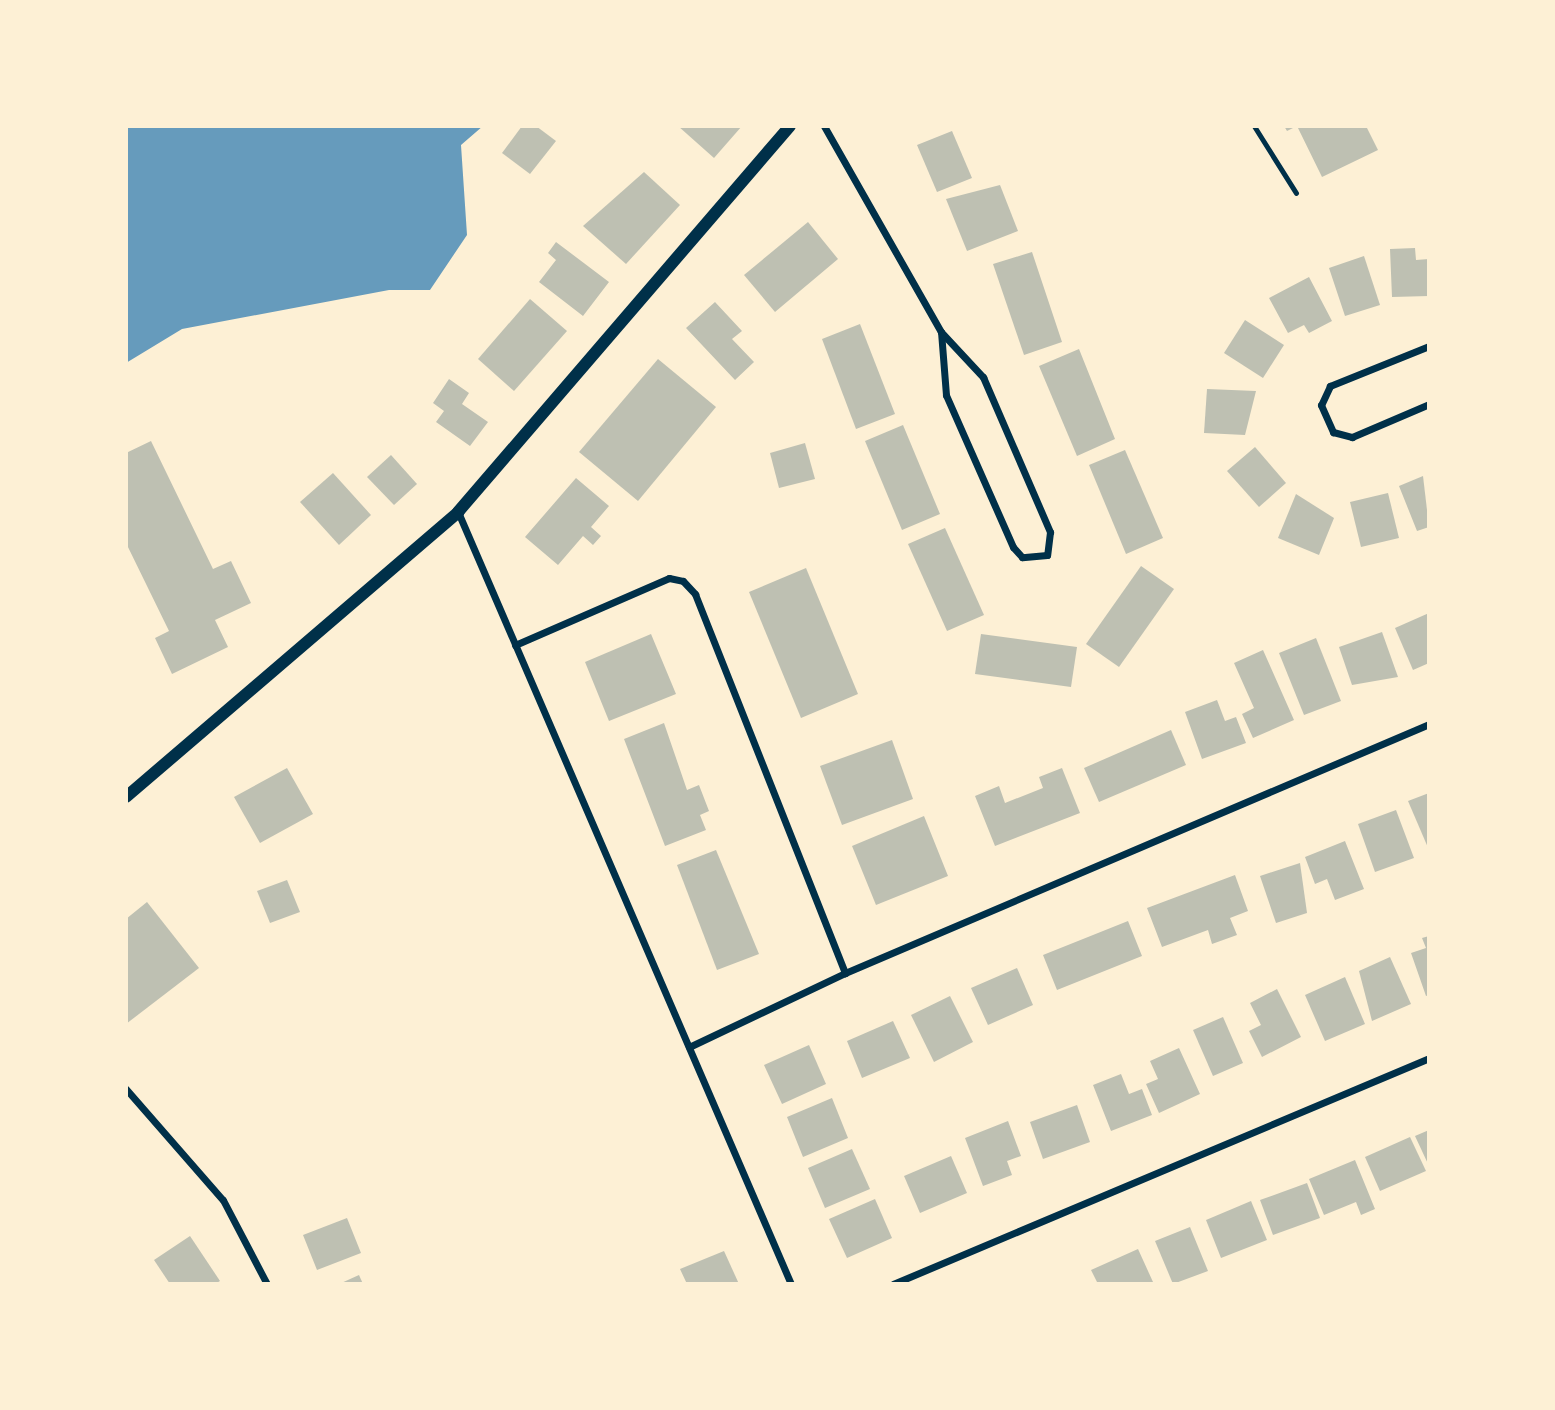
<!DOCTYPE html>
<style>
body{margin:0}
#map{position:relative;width:1555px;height:1410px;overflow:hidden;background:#fdf0d5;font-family:"Open Sans",sans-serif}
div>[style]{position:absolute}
.water>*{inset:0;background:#669bbc}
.building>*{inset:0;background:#bec0b2}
.service>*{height:5px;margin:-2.5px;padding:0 2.5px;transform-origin:2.5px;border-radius:2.5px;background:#003049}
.minor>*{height:7px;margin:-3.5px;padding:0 3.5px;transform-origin:3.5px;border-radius:3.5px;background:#003049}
.tertiary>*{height:12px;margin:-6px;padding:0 6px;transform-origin:6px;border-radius:6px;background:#003049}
span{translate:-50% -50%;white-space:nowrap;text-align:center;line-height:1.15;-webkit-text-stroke:6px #fdf0d5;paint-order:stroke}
.frame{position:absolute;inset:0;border:128px solid #fdf0d5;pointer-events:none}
</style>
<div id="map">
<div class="water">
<i style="clip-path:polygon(126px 126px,483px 126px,461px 145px,467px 235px,430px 290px,389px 290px,182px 329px,126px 363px)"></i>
</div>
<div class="building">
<i style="clip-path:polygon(522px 126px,536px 126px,556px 141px,530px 174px,502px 153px)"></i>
<i style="clip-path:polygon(678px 126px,742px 126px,714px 158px)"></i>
<i style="clip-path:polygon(1284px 126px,1366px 126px,1378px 150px,1322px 177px,1297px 126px,1287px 131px)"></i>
<i style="clip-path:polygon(952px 131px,972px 178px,937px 192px,917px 145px)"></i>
<i style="clip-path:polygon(644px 172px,680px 205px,626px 264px,583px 226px)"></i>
<i style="clip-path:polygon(1000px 185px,1018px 231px,967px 251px,946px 199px)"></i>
<i style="clip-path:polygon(808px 222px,838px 259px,775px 312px,744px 275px)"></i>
<i style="clip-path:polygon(556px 242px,609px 282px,583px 316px,539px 282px,556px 260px,548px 253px)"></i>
<i style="clip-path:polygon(1415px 248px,1416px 260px,1429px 259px,1429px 296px,1392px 297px,1390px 249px)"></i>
<i style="clip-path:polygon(1032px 252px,1062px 342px,1024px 355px,993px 264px)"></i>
<i style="clip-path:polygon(1364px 256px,1380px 305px,1345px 316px,1329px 268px)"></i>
<i style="clip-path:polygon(1309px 277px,1332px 321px,1309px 333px,1304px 325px,1288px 333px,1269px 298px)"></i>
<i style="clip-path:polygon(530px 299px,567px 331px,514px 391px,478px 359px)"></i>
<i style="clip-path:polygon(715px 302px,742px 331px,732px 339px,754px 362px,735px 380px,686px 328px)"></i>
<i style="clip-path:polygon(1245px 320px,1284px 345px,1263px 378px,1224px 353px)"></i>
<i style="clip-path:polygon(860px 324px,895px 414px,856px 429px,822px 339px)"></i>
<i style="clip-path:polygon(1079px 349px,1115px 439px,1077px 456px,1039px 366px)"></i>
<i style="clip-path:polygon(658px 359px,716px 407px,638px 501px,579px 452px)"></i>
<i style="clip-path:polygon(449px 379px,469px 393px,462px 404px,488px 422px,470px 446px,436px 422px,444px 411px,433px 403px)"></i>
<i style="clip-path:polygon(1207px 389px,1256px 391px,1245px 435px,1204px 433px)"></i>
<i style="clip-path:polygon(903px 425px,940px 514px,902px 530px,865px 441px)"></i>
<i style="clip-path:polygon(151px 441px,213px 569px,231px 561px,251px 603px,215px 620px,228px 647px,172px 674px,155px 638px,169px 631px,126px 543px,126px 453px)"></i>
<i style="clip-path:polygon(805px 443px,815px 479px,779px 488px,770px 453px)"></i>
<i style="clip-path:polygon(1255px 447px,1286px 483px,1259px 507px,1227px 471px)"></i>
<i style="clip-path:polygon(1125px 450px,1163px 538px,1126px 554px,1089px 465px)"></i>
<i style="clip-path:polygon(391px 455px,417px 484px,394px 505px,367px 477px)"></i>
<i style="clip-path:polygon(333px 473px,371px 515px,339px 545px,300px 502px)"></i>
<i style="clip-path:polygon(1423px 476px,1429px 527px,1417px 531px,1399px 486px)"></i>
<i style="clip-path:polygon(576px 478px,609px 506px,591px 527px,601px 536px,593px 545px,583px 536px,558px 565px,525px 537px)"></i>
<i style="clip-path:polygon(1388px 493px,1399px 538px,1361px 547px,1350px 502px)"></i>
<i style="clip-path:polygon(1296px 494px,1334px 518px,1319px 555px,1278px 538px)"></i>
<i style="clip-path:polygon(945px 528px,984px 615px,947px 631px,908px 544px)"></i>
<i style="clip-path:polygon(1141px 566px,1174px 589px,1119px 667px,1086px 644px)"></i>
<i style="clip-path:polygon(806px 568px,858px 694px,801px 718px,749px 592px)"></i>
<i style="clip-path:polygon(1429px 613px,1429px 663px,1413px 670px,1395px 628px)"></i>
<i style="clip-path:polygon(1382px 632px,1398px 677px,1352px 685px,1339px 647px)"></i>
<i style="clip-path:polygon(651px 634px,676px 694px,609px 721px,585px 662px)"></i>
<i style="clip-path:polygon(981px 634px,1077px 647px,1071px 687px,975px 674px)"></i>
<i style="clip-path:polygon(1316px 638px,1341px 701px,1304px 715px,1279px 653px)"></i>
<i style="clip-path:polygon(1263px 650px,1294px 720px,1253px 738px,1242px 714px,1254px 708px,1234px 663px)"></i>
<i style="clip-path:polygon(1217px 700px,1225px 721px,1236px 717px,1246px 743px,1202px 759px,1185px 712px)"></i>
<i style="clip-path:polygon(664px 723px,687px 790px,699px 785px,709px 811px,700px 815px,706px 830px,665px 846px,624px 739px)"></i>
<i style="clip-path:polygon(1171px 730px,1186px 765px,1099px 802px,1084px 768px)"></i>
<i style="clip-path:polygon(892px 740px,913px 799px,842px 825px,820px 766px)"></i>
<i style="clip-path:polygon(287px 768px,313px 814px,260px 843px,234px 797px)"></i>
<i style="clip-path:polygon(1062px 768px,1080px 813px,995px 846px,975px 796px,999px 786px,1005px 803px,1043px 788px,1039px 777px)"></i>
<i style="clip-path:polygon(1429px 793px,1429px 850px,1408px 801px)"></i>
<i style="clip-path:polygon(1396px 810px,1414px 858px,1375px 872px,1358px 824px)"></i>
<i style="clip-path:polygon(924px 816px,948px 876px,876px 905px,852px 846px)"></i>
<i style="clip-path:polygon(1345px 841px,1364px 889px,1335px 900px,1327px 879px,1315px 884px,1305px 857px)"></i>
<i style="clip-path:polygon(716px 850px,759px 954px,717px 970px,677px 865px)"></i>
<i style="clip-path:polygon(1300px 863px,1307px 913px,1276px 923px,1260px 876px)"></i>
<i style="clip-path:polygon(1235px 875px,1248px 911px,1230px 918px,1237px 935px,1212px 944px,1208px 930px,1162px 947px,1147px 908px)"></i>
<i style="clip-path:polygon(287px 880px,300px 912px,270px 923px,257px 891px)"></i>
<i style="clip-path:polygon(147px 902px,199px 968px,126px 1024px,126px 919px)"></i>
<i style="clip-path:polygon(1128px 921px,1142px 956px,1057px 990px,1043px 955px)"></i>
<i style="clip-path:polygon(1429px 936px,1429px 995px,1426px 996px,1411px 953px,1426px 948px,1422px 938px)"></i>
<i style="clip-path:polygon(1390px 957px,1411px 1004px,1372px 1021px,1359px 971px)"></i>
<i style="clip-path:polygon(1017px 968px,1033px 1005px,988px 1025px,971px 988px)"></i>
<i style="clip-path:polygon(1345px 977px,1365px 1024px,1325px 1041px,1305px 995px)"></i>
<i style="clip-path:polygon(1277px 989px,1301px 1037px,1262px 1057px,1249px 1031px,1261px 1025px,1250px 1003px)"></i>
<i style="clip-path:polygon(950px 996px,973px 1042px,934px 1062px,911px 1015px)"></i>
<i style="clip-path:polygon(1223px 1017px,1243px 1063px,1213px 1076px,1193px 1030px)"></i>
<i style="clip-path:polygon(893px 1021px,910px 1058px,862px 1078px,847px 1041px)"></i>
<i style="clip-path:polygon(809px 1045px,826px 1084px,782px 1104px,764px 1065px)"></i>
<i style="clip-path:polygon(1179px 1048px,1200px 1094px,1159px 1113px,1146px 1084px,1158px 1079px,1150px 1061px)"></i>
<i style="clip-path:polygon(1121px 1074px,1129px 1094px,1142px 1089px,1152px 1115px,1111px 1131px,1093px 1085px)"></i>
<i style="clip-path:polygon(832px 1098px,848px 1138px,803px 1157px,787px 1117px)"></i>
<i style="clip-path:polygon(1077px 1105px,1090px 1142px,1043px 1159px,1030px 1122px)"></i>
<i style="clip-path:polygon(1008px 1121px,1021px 1156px,1007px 1161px,1012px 1175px,983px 1186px,965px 1138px)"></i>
<i style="clip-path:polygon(1429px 1130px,1429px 1166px,1415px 1136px)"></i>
<i style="clip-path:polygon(1410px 1137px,1426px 1171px,1380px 1191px,1365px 1157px)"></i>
<i style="clip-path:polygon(852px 1149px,870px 1189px,825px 1208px,808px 1168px)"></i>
<i style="clip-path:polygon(951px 1156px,967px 1193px,920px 1213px,904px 1176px)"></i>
<i style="clip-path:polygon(1355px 1160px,1375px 1209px,1361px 1215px,1356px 1202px,1324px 1215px,1309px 1179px)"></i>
<i style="clip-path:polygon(1307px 1183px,1320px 1218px,1273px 1235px,1260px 1200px)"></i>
<i style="clip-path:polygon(875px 1199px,892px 1238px,847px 1258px,829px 1219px)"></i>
<i style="clip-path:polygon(1251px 1201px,1267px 1240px,1221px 1258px,1206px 1220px)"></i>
<i style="clip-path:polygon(347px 1218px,361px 1253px,317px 1270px,303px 1235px)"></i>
<i style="clip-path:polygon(1190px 1227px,1208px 1271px,1173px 1284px,1155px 1241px)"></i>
<i style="clip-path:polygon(190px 1236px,220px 1281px,215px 1284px,170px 1284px,154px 1260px)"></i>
<i style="clip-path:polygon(1138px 1249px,1153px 1282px,1098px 1284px,1091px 1270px)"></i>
<i style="clip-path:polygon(724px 1251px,739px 1284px,687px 1284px,680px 1269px)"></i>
<i style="clip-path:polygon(359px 1275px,363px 1284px,339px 1284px)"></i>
</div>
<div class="service">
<i style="left:1254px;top:126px;width:79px;rotate:57.9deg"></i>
</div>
<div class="minor">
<i style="left:824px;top:126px;width:237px;rotate:60.4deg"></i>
<i style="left:941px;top:332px;width:62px;rotate:47deg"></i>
<i style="left:983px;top:377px;width:169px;rotate:66.6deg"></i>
<i style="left:1050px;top:532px;width:23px;rotate:97deg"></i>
<i style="left:1047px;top:555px;width:25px;rotate:175deg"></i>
<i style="left:1022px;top:557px;width:13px;rotate:-132deg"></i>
<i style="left:1013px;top:547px;width:166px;rotate:-113.8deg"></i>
<i style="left:946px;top:395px;width:63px;rotate:-94.5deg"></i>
<i style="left:1429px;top:346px;width:107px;rotate:158deg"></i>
<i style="left:1330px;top:386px;width:21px;rotate:115deg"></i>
<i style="left:1321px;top:405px;width:30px;rotate:66deg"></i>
<i style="left:1333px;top:432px;width:20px;rotate:15deg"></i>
<i style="left:1352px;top:437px;width:84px;rotate:-23.2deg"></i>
<i style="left:458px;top:512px;width:841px;rotate:66.67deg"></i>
<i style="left:515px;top:645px;width:168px;rotate:-23.5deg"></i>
<i style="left:669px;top:578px;width:14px;rotate:12deg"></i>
<i style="left:683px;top:581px;width:18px;rotate:47deg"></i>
<i style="left:695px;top:594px;width:408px;rotate:68.4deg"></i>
<i style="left:689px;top:1047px;width:173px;rotate:-25.4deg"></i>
<i style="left:845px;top:973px;width:635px;rotate:-23.09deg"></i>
<i style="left:126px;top:1089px;width:147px;rotate:48.9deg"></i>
<i style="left:223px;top:1200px;width:95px;rotate:62.4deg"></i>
<i style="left:893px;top:1284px;width:582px;rotate:-22.86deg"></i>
</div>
<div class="tertiary">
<i style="left:126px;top:797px;width:438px;rotate:-40.6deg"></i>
<i style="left:458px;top:512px;width:509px;rotate:-49.3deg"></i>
</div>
<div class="frame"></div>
</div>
